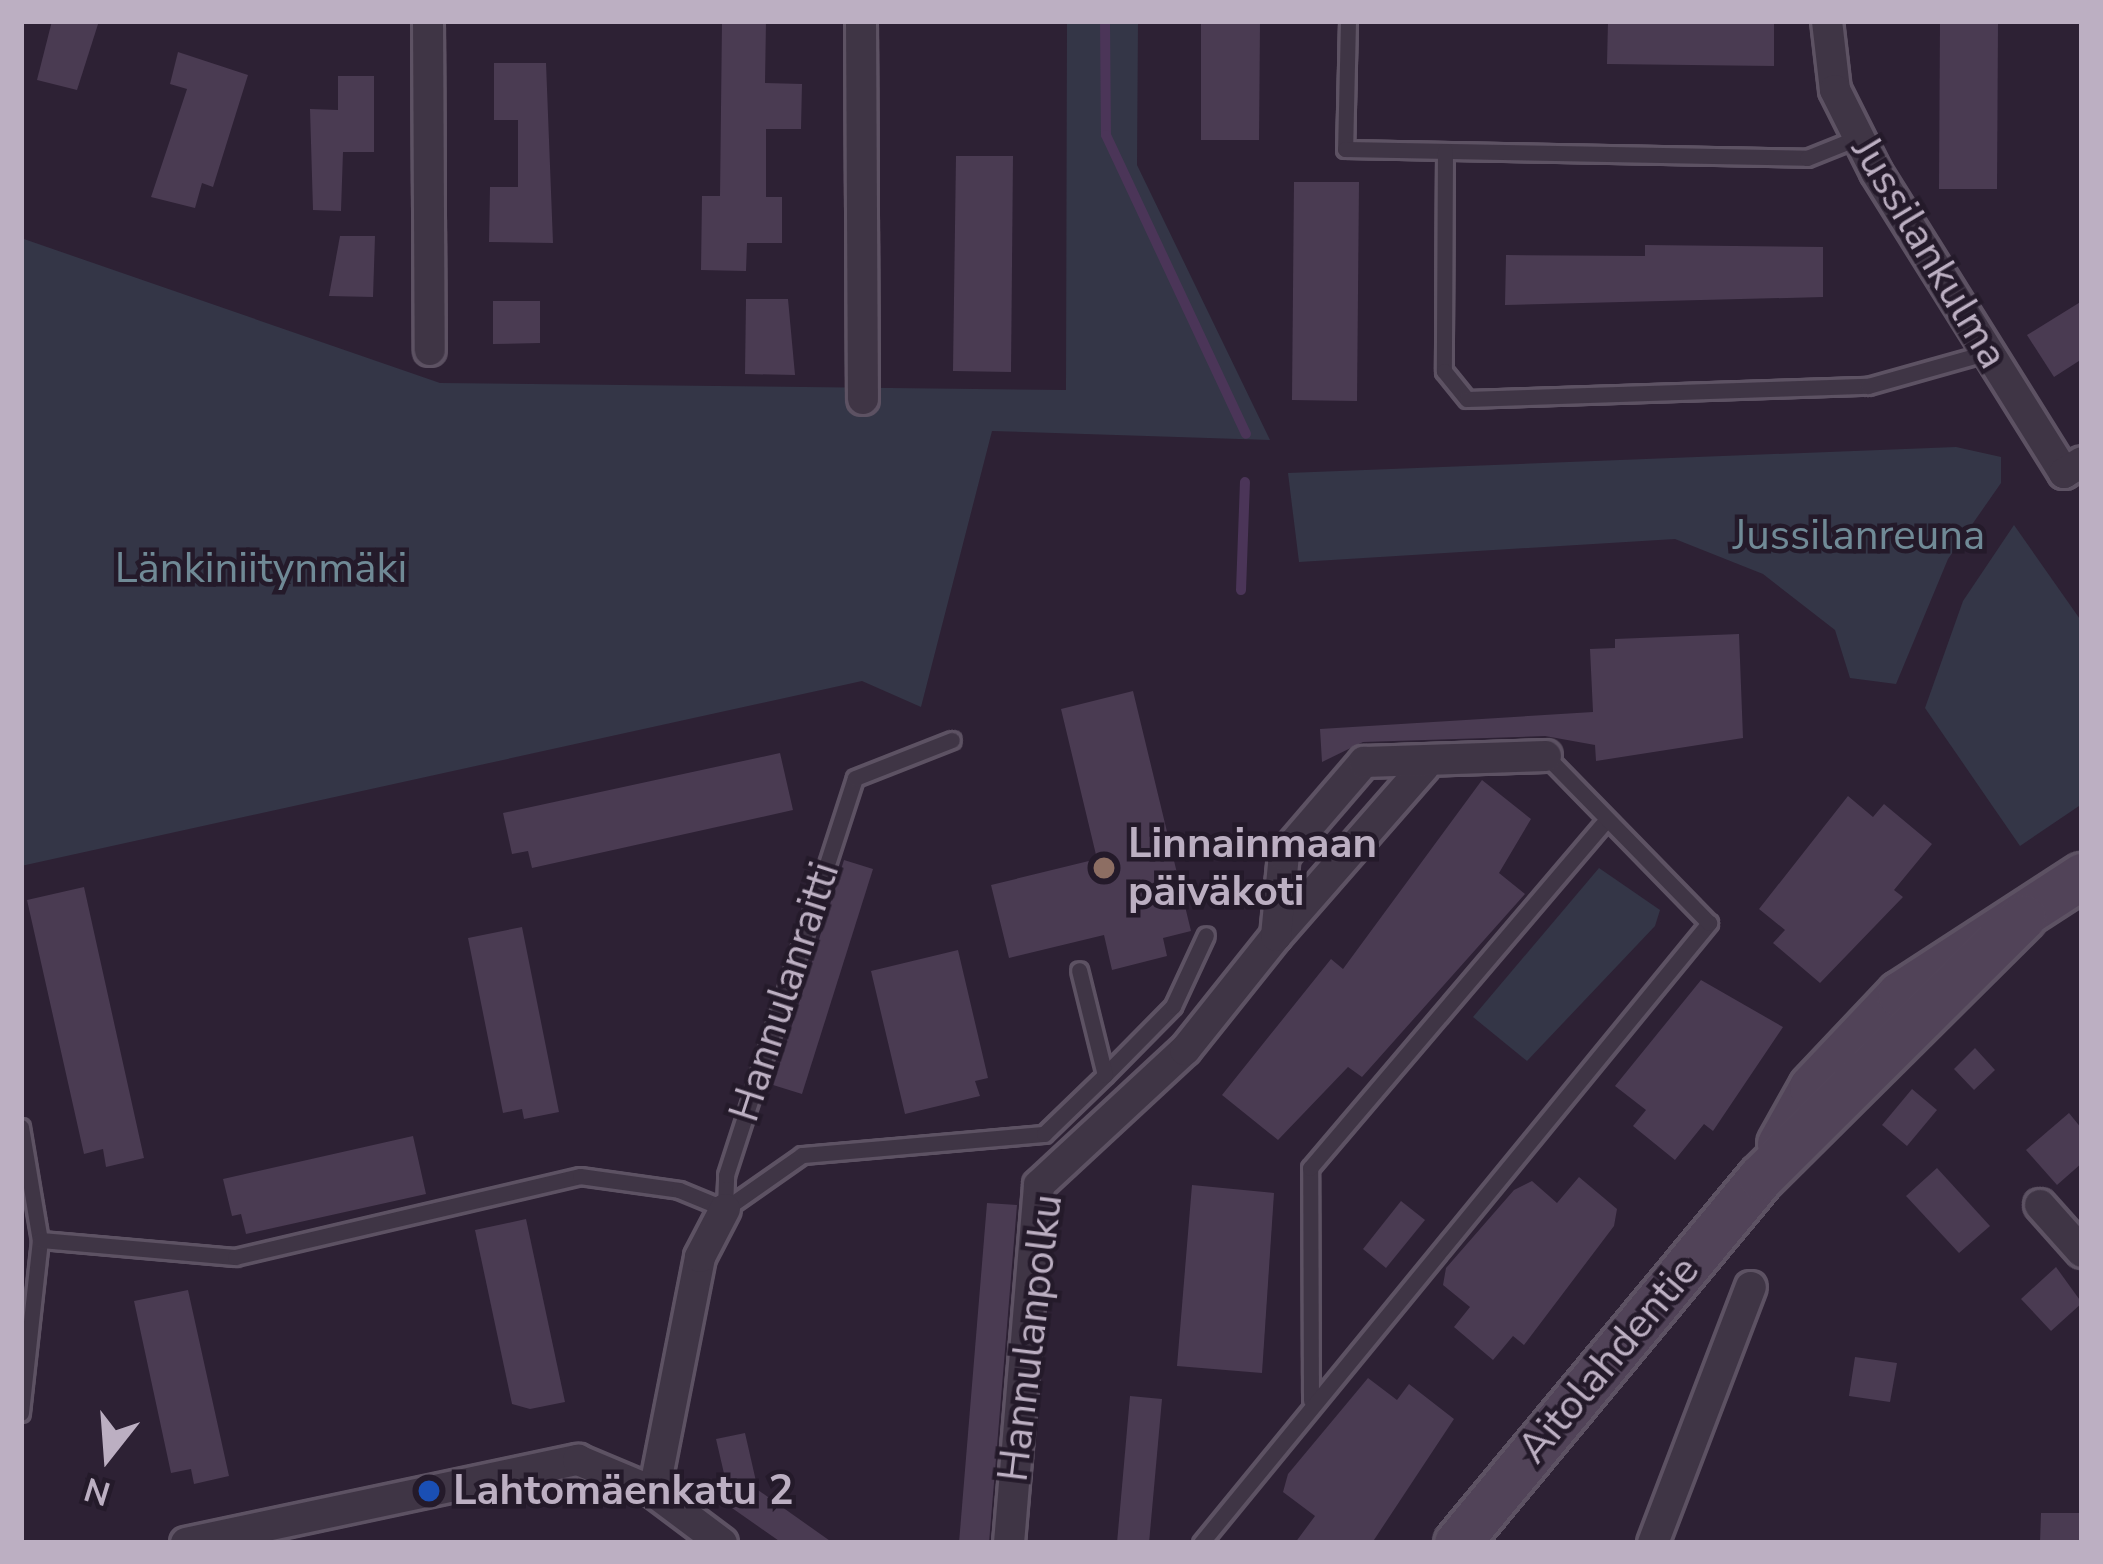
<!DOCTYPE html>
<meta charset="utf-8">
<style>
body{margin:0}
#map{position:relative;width:2103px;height:1564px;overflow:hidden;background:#2d2134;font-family:"Nunito Sans",sans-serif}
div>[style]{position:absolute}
.green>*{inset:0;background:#343647}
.stream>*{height:10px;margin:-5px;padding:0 5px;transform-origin:5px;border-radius:5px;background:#4b3558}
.building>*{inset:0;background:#4a3b52}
.roads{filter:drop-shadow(3px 0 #5d5263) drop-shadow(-3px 0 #5d5263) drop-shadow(0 3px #5d5263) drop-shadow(0 -3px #5d5263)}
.lane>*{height:15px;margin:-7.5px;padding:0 7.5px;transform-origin:7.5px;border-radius:7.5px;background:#3f3545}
.street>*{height:30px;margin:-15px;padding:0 15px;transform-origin:15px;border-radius:15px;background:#3f3545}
.secondary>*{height:45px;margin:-22.5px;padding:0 22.5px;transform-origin:22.5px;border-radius:22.5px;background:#514358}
.dots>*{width:33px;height:33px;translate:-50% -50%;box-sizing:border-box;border:6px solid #241a2a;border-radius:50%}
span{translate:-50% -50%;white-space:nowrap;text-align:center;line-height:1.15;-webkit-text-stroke:9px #241a2a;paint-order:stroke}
.street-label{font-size:42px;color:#bcafc2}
.park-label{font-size:42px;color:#708a96}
.poi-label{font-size:42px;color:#bcafc2;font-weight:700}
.left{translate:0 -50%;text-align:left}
.frame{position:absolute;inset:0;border:24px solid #bcafc2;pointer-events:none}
.north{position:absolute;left:48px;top:1396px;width:120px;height:120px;-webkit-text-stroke:9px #241a2a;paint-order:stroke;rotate:197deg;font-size:33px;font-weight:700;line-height:48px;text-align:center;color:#bcafc2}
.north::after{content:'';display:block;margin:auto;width:42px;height:54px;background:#bcafc2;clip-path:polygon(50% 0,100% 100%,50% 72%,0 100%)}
</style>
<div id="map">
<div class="green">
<i style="clip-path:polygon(1067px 21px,1138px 21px,1137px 165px,1270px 440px,992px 431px,921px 707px,862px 681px,21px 866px,21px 238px,440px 383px,1066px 390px)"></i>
<i style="clip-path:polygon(1956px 447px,2001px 457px,2001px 483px,1948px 559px,1896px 684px,1850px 678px,1835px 630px,1763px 574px,1675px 539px,1299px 562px,1288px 473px)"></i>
<i style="clip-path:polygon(2014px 525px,2082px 622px,2082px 804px,2020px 846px,1925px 708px,1963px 601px)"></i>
<i style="clip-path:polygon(1599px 868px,1660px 910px,1655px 926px,1527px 1061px,1473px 1017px)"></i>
</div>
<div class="stream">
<i style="left:1105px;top:21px;width:114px;rotate:89.5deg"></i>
<i style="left:1106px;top:135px;width:330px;rotate:64.9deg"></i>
<i style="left:1241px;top:590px;width:108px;rotate:-87.9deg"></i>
</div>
<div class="building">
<i style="clip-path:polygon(52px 21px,99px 21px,77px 90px,37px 80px)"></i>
<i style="clip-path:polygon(722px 21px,766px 21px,765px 83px,802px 84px,801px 129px,766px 129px,766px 197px,782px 197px,782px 243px,747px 243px,746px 271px,701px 270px,702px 196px,720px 196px)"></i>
<i style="clip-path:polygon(1201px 21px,1260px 21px,1259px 140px,1201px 140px)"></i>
<i style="clip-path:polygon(1608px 21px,1774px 21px,1774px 66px,1607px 64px)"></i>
<i style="clip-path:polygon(1940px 21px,1998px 21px,1997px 189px,1939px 189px)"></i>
<i style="clip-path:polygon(178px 52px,248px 75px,213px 187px,202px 183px,195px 208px,151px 197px,187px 89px,170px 84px)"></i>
<i style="clip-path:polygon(494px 63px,546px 63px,553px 243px,489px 242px,490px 187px,518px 187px,518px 120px,494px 120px)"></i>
<i style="clip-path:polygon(338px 76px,374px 76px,374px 152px,343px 152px,341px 211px,313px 210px,310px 109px,338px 110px)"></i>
<i style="clip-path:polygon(956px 156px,1013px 156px,1011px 372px,953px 371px)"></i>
<i style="clip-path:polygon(1294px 182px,1359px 182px,1357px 401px,1292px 400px)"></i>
<i style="clip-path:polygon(340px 236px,375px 236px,373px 297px,329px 296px)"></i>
<i style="clip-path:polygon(1645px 245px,1823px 247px,1823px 297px,1505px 305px,1506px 255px,1645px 256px)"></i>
<i style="clip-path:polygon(746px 299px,788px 299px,795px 375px,745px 374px)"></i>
<i style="clip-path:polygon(493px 301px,540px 301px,540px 343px,493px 344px)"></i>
<i style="clip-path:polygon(2082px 301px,2082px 359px,2054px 377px,2027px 335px)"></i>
<i style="clip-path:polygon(1739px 634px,1743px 738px,1596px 761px,1595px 745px,1545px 736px,1363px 742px,1322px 762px,1320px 729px,1593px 712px,1590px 649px,1615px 648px,1615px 639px)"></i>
<i style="clip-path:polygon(1133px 691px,1191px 931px,1163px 938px,1167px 956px,1112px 970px,1104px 935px,1009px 958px,991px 885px,1097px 859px,1061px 709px)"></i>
<i style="clip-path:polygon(780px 753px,793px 810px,532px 868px,528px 851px,512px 854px,503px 813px)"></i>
<i style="clip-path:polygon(1482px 780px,1531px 819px,1499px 873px,1525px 894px,1362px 1077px,1348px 1067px,1278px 1140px,1222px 1095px,1331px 959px,1343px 969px)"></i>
<i style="clip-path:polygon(1848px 796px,1873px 817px,1884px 804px,1932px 844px,1894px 890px,1903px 897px,1820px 983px,1773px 943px,1785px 930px,1759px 909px)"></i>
<i style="clip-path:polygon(844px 860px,873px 869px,802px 1094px,773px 1085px)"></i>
<i style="clip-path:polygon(84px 887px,144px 1158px,106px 1167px,103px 1149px,84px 1154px,27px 900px)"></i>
<i style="clip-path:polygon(522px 927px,559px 1112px,524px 1119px,522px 1109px,503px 1113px,468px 938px)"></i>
<i style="clip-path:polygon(958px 950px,988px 1078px,975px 1081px,980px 1096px,905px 1114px,871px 971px)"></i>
<i style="clip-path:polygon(1701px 980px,1783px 1027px,1713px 1131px,1704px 1124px,1675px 1160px,1633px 1126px,1646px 1110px,1615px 1086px)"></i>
<i style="clip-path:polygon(1975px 1048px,1995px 1070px,1974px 1090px,1954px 1069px)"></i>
<i style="clip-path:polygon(1912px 1089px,1937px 1110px,1907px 1146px,1882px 1125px)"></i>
<i style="clip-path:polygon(2069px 1113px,2082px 1129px,2082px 1163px,2057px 1185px,2026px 1150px)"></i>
<i style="clip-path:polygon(413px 1136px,426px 1194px,246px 1234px,241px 1214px,232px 1216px,223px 1179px)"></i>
<i style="clip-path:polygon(1937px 1168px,1990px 1226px,1959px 1253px,1906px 1196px)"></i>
<i style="clip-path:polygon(1579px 1177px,1617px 1209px,1614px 1226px,1524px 1345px,1513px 1336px,1493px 1360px,1454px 1327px,1470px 1307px,1443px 1285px,1446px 1268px,1514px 1190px,1532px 1181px,1557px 1203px)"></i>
<i style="clip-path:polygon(1192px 1185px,1274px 1193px,1262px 1373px,1177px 1366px)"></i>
<i style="clip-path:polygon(1401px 1201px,1425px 1220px,1386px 1268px,1363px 1249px)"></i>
<i style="clip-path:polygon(987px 1203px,1017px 1205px,989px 1543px,959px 1543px)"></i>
<i style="clip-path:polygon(526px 1219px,565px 1402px,530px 1409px,512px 1404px,475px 1230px)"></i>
<i style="clip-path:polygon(2056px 1267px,2082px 1303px,2051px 1331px,2021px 1299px)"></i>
<i style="clip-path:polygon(188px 1290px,229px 1476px,194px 1484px,191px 1469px,171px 1473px,134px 1301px)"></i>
<i style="clip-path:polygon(1855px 1357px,1897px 1363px,1890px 1402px,1849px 1396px)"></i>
<i style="clip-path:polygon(1368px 1378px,1397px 1400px,1409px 1384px,1454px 1419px,1372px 1543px,1295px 1543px,1315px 1516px,1283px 1492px,1288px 1474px)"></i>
<i style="clip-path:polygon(1130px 1396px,1162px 1399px,1149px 1543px,1117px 1543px)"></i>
<i style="clip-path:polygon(745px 1433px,758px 1490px,833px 1543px,782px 1543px,732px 1508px,716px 1439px)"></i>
<i style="clip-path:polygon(2041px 1513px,2082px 1513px,2082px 1543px,2040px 1543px)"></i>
</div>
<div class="roads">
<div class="lane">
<i style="left:1348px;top:21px;width:128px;rotate:91.3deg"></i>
<i style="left:1345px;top:149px;width:462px;rotate:1.1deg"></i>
<i style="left:1807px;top:158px;width:54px;rotate:-21.8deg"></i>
<i style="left:1445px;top:151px;width:220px;rotate:90.3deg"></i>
<i style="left:1444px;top:371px;width:36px;rotate:51deg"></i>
<i style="left:1467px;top:399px;width:401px;rotate:-1.9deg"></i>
<i style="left:1868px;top:386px;width:126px;rotate:-15.7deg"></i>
<i style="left:1105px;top:1075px;width:97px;rotate:-45.4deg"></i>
<i style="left:1173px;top:1006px;width:78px;rotate:-65.1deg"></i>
<i style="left:21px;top:1127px;width:115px;rotate:80.5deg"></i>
<i style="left:40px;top:1240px;width:174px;rotate:96.3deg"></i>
<i style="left:725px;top:1209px;width:34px;rotate:-88deg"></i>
<i style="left:726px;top:1175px;width:417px;rotate:-72deg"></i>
<i style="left:855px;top:778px;width:104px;rotate:-21.4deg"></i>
<i style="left:725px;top:1209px;width:94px;rotate:-35deg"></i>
<i style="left:802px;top:1155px;width:243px;rotate:-5deg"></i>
<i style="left:1044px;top:1134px;width:85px;rotate:-44deg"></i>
<i style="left:1105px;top:1075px;width:108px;rotate:-103.9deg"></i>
<i style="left:40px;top:1240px;width:196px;rotate:5deg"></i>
<i style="left:235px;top:1257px;width:354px;rotate:-13.2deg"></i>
<i style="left:580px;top:1176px;width:100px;rotate:8deg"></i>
<i style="left:679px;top:1190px;width:50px;rotate:22.4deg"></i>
<i style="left:1311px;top:1400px;width:232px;rotate:-90.2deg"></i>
<i style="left:1310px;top:1168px;width:450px;rotate:-49.6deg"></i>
<i style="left:1201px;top:1543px;width:802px;rotate:-50.67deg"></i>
<i style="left:1709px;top:923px;width:233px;rotate:-134.3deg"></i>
</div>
<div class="street">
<i style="left:428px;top:21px;width:329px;rotate:89.7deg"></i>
<i style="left:861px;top:21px;width:378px;rotate:89.7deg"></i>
<i style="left:1827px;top:21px;width:69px;rotate:83.4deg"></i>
<i style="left:1835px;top:90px;width:92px;rotate:63.4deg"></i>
<i style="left:1876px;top:172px;width:355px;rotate:58deg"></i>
<i style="left:2064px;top:473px;width:21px;rotate:-31deg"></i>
<i style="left:1276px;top:936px;width:225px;rotate:-48.8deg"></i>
<i style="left:2040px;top:1205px;width:63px;rotate:48.2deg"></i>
<i style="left:654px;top:1492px;width:239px;rotate:-78.9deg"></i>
<i style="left:700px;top:1257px;width:54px;rotate:-62.5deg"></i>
<i style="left:186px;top:1543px;width:401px;rotate:-12deg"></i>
<i style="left:578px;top:1460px;width:82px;rotate:22.8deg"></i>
<i style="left:654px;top:1492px;width:85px;rotate:36.9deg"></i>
<i style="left:1009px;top:1543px;width:359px;rotate:-85.2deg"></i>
<i style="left:1039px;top:1185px;width:199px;rotate:-42.8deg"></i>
<i style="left:1185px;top:1050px;width:146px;rotate:-51.4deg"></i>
<i style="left:1276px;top:936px;width:81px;rotate:-84.4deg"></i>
<i style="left:1284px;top:855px;width:123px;rotate:-49.3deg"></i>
<i style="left:1364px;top:762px;width:182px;rotate:-1.9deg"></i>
<i style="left:1653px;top:1543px;width:274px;rotate:-69.1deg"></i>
</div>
<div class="secondary">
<i style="left:1780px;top:1144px;width:65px;rotate:-60.7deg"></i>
<i style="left:1812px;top:1087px;width:128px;rotate:-46.6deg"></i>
<i style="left:1900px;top:994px;width:217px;rotate:-33deg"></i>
<i style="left:1457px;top:1543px;width:476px;rotate:-50.3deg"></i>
<i style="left:1761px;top:1177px;width:369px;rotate:-44.8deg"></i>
</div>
</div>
<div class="dots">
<i style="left:1104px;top:868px;background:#8d6e63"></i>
<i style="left:429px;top:1491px;background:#1a4fb4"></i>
</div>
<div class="street-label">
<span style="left:1929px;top:253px;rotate:59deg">Jussilankulma</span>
<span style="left:785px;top:992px;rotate:-72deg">Hannulanraitti</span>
<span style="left:1031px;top:1338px;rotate:-83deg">Hannulanpolku</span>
<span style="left:1609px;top:1360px;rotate:-50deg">Aitolahdentie</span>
</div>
<div class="park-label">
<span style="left:1859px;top:536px">Jussilanreuna</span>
<span style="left:261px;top:569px">Länkiniitynmäki</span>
</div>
<div class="poi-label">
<span class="left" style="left:1128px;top:868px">Linnainmaan<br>päiväkoti</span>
<span class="left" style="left:453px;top:1491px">Lahtomäenkatu 2</span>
</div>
<div class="frame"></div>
<div class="north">N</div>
</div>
